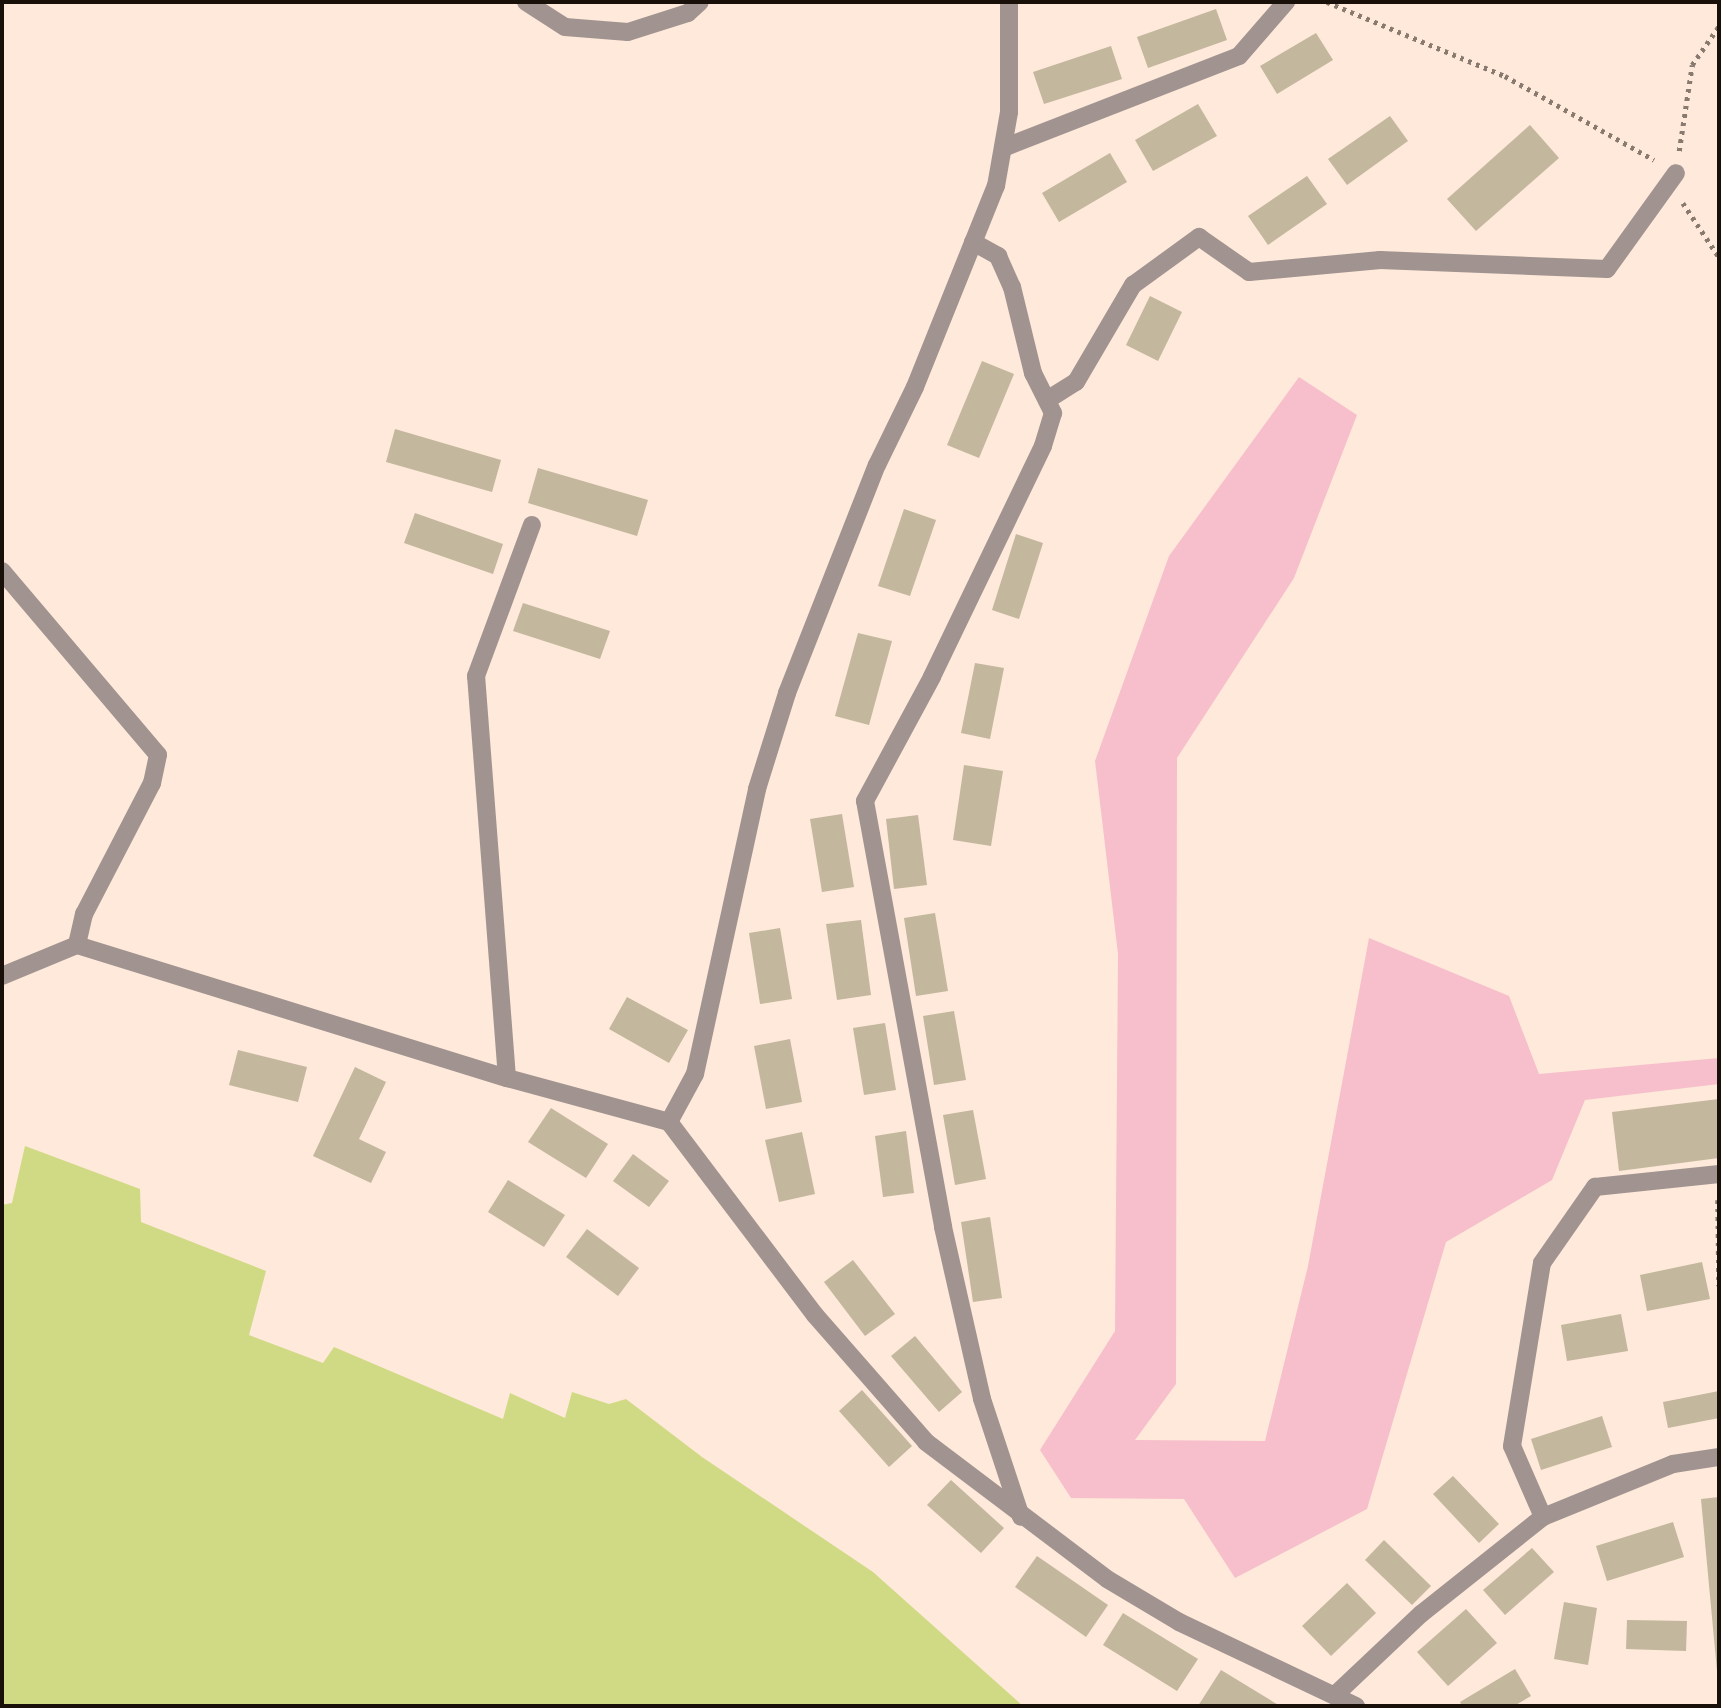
<!DOCTYPE html>
<style>
body{margin:0}
#map{position:relative;width:1721px;height:1708px;overflow:hidden;background:#fee9da;font-family:Barlow,sans-serif}
div>[style]{position:absolute}
.green>*{inset:0;background:#f7bfcb}
.water>*{inset:0;background:#d0da84}
.building>*{inset:0;background:#c3b79d}
.path>*{height:4.5px;margin-top:-2.25px;transform-origin:0;background:repeating-linear-gradient(90deg,#897a6f 0 3.5px,transparent 0 8.5px)}
.minor>*{height:18px;margin:-9px;padding:0 9px;transform-origin:9px;border-radius:9px;background:#a19390}
span{translate:-50% -50%;white-space:nowrap;text-align:center;line-height:1.15;-webkit-text-stroke:5px #fee9da;paint-order:stroke}
.frame{position:absolute;inset:0;border:4px solid #19100a;pointer-events:none}
</style>
<div id="map">
<div class="green">
<i style="clip-path:polygon(1299px 377px,1357px 415px,1294px 578px,1177px 758px,1176px 1384px,1135px 1440px,1265px 1441px,1308px 1266px,1369px 938px,1509px 996px,1539px 1074px,1719px 1058px,1719px 1084px,1585px 1100px,1552px 1180px,1446px 1242px,1367px 1509px,1235px 1578px,1184px 1499px,1071px 1498px,1040px 1450px,1115px 1331px,1118px 954px,1095px 761px,1169px 556px)"></i>
</div>
<div class="water">
<i style="clip-path:polygon(25px 1146px,140px 1189px,141px 1222px,266px 1271px,249px 1335px,323px 1363px,334px 1347px,503px 1419px,510px 1393px,565px 1418px,572px 1392px,609px 1404px,626px 1399px,702px 1457px,873px 1572px,1023px 1706px,2px 1706px,2px 1205px,12px 1203px)"></i>
</div>
<div class="building">
<i style="clip-path:polygon(1216px 9px,1227px 40px,1148px 68px,1137px 37px)"></i>
<i style="clip-path:polygon(1316px 33px,1333px 60px,1277px 94px,1260px 66px)"></i>
<i style="clip-path:polygon(1111px 46px,1122px 79px,1044px 104px,1033px 72px)"></i>
<i style="clip-path:polygon(1198px 104px,1217px 136px,1153px 171px,1135px 140px)"></i>
<i style="clip-path:polygon(1390px 116px,1408px 141px,1347px 185px,1328px 159px)"></i>
<i style="clip-path:polygon(1530px 125px,1559px 158px,1476px 231px,1447px 199px)"></i>
<i style="clip-path:polygon(1110px 153px,1127px 182px,1059px 222px,1042px 193px)"></i>
<i style="clip-path:polygon(1307px 176px,1327px 204px,1268px 245px,1248px 216px)"></i>
<i style="clip-path:polygon(1150px 296px,1182px 312px,1158px 361px,1126px 345px)"></i>
<i style="clip-path:polygon(982px 361px,1014px 374px,979px 458px,947px 445px)"></i>
<i style="clip-path:polygon(395px 429px,501px 460px,492px 492px,386px 462px)"></i>
<i style="clip-path:polygon(538px 468px,648px 500px,637px 536px,528px 503px)"></i>
<i style="clip-path:polygon(904px 509px,936px 520px,910px 596px,878px 586px)"></i>
<i style="clip-path:polygon(415px 513px,503px 544px,493px 574px,404px 543px)"></i>
<i style="clip-path:polygon(1016px 534px,1043px 543px,1019px 619px,992px 610px)"></i>
<i style="clip-path:polygon(523px 603px,610px 631px,600px 659px,513px 631px)"></i>
<i style="clip-path:polygon(858px 633px,892px 641px,869px 725px,835px 716px)"></i>
<i style="clip-path:polygon(975px 663px,1004px 668px,990px 739px,961px 733px)"></i>
<i style="clip-path:polygon(964px 765px,1003px 771px,991px 846px,953px 840px)"></i>
<i style="clip-path:polygon(842px 814px,854px 887px,822px 892px,810px 819px)"></i>
<i style="clip-path:polygon(918px 815px,927px 885px,894px 889px,886px 819px)"></i>
<i style="clip-path:polygon(935px 913px,948px 991px,916px 996px,904px 918px)"></i>
<i style="clip-path:polygon(861px 920px,871px 995px,837px 1000px,826px 924px)"></i>
<i style="clip-path:polygon(780px 928px,792px 999px,760px 1004px,749px 933px)"></i>
<i style="clip-path:polygon(627px 997px,688px 1030px,669px 1063px,609px 1029px)"></i>
<i style="clip-path:polygon(954px 1011px,966px 1080px,934px 1085px,923px 1016px)"></i>
<i style="clip-path:polygon(885px 1023px,896px 1090px,864px 1095px,853px 1028px)"></i>
<i style="clip-path:polygon(790px 1039px,802px 1102px,766px 1109px,754px 1046px)"></i>
<i style="clip-path:polygon(238px 1050px,307px 1067px,298px 1102px,229px 1085px)"></i>
<i style="clip-path:polygon(355px 1067px,386px 1082px,359px 1139px,386px 1152px,371px 1183px,313px 1156px)"></i>
<i style="clip-path:polygon(1719px 1099px,1719px 1158px,1619px 1171px,1612px 1112px)"></i>
<i style="clip-path:polygon(551px 1108px,608px 1144px,586px 1178px,528px 1142px)"></i>
<i style="clip-path:polygon(973px 1110px,986px 1179px,955px 1185px,943px 1115px)"></i>
<i style="clip-path:polygon(906px 1131px,914px 1193px,883px 1197px,875px 1136px)"></i>
<i style="clip-path:polygon(802px 1132px,815px 1194px,779px 1202px,765px 1140px)"></i>
<i style="clip-path:polygon(633px 1154px,669px 1181px,649px 1207px,613px 1181px)"></i>
<i style="clip-path:polygon(508px 1180px,565px 1215px,544px 1247px,488px 1212px)"></i>
<i style="clip-path:polygon(990px 1217px,1002px 1298px,973px 1302px,961px 1222px)"></i>
<i style="clip-path:polygon(587px 1229px,639px 1268px,618px 1296px,566px 1257px)"></i>
<i style="clip-path:polygon(853px 1260px,895px 1314px,865px 1336px,824px 1282px)"></i>
<i style="clip-path:polygon(1702px 1262px,1710px 1299px,1647px 1311px,1640px 1275px)"></i>
<i style="clip-path:polygon(1621px 1314px,1628px 1351px,1567px 1361px,1561px 1325px)"></i>
<i style="clip-path:polygon(915px 1336px,962px 1392px,939px 1412px,891px 1356px)"></i>
<i style="clip-path:polygon(862px 1390px,912px 1446px,889px 1467px,839px 1411px)"></i>
<i style="clip-path:polygon(1719px 1391px,1719px 1418px,1668px 1428px,1663px 1402px)"></i>
<i style="clip-path:polygon(1602px 1416px,1612px 1447px,1541px 1470px,1531px 1439px)"></i>
<i style="clip-path:polygon(1453px 1476px,1499px 1524px,1479px 1543px,1433px 1494px)"></i>
<i style="clip-path:polygon(951px 1480px,1004px 1528px,981px 1553px,927px 1505px)"></i>
<i style="clip-path:polygon(1719px 1497px,1719px 1671px,1717px 1671px,1701px 1499px)"></i>
<i style="clip-path:polygon(1673px 1522px,1684px 1557px,1607px 1581px,1596px 1546px)"></i>
<i style="clip-path:polygon(1384px 1540px,1431px 1586px,1412px 1605px,1365px 1560px)"></i>
<i style="clip-path:polygon(1532px 1548px,1554px 1572px,1505px 1615px,1483px 1590px)"></i>
<i style="clip-path:polygon(1037px 1556px,1108px 1605px,1086px 1637px,1015px 1587px)"></i>
<i style="clip-path:polygon(1347px 1583px,1376px 1613px,1331px 1656px,1302px 1626px)"></i>
<i style="clip-path:polygon(1564px 1602px,1597px 1608px,1588px 1665px,1554px 1659px)"></i>
<i style="clip-path:polygon(1466px 1609px,1497px 1643px,1448px 1686px,1417px 1652px)"></i>
<i style="clip-path:polygon(1123px 1613px,1198px 1659px,1177px 1691px,1103px 1645px)"></i>
<i style="clip-path:polygon(1627px 1620px,1687px 1621px,1686px 1651px,1626px 1649px)"></i>
<i style="clip-path:polygon(1515px 1669px,1531px 1696px,1514px 1706px,1462px 1706px,1460px 1702px)"></i>
<i style="clip-path:polygon(1221px 1670px,1280px 1706px,1198px 1706px)"></i>
</div>
<div class="path">
<i style="left:1327px;top:2px;width:193px;rotate:22.6deg"></i>
<i style="left:1505px;top:76px;width:171px;rotate:29.4deg"></i>
<i style="left:1679px;top:151px;width:87px;rotate:-81.4deg"></i>
<i style="left:1692px;top:65px;width:47px;rotate:-55.3deg"></i>
<i style="left:1683px;top:203px;width:65px;rotate:56.3deg"></i>
<i style="left:1718px;top:1200px;width:86px;rotate:89.3deg"></i>
</div>
<div class="minor">
<i style="left:526px;top:2px;width:46px;rotate:32.7deg"></i>
<i style="left:565px;top:27px;width:63px;rotate:4.5deg"></i>
<i style="left:628px;top:32px;width:63px;rotate:-17.6deg"></i>
<i style="left:688px;top:13px;width:16px;rotate:-43deg"></i>
<i style="left:1003px;top:148px;width:253px;rotate:-21.3deg"></i>
<i style="left:1239px;top:56px;width:72px;rotate:-49deg"></i>
<i style="left:973px;top:242px;width:29px;rotate:29deg"></i>
<i style="left:998px;top:256px;width:34px;rotate:66deg"></i>
<i style="left:1012px;top:287px;width:89px;rotate:76.3deg"></i>
<i style="left:1033px;top:373px;width:45px;rotate:63.4deg"></i>
<i style="left:1053px;top:413px;width:34px;rotate:107deg"></i>
<i style="left:1043px;top:446px;width:256px;rotate:115.7deg"></i>
<i style="left:932px;top:677px;width:141px;rotate:118.4deg"></i>
<i style="left:865px;top:801px;width:433px;rotate:79.6deg"></i>
<i style="left:943px;top:1227px;width:176px;rotate:77.2deg"></i>
<i style="left:982px;top:1399px;width:124px;rotate:71.7deg"></i>
<i style="left:1047px;top:400px;width:34px;rotate:-32deg"></i>
<i style="left:1076px;top:382px;width:113px;rotate:-59.6deg"></i>
<i style="left:1133px;top:285px;width:82px;rotate:-36deg"></i>
<i style="left:1199px;top:237px;width:61px;rotate:35deg"></i>
<i style="left:1249px;top:272px;width:132px;rotate:-5.2deg"></i>
<i style="left:1380px;top:260px;width:227px;rotate:2.3deg"></i>
<i style="left:1607px;top:269px;width:118px;rotate:-54.3deg"></i>
<i style="left:2px;top:571px;width:241px;rotate:49.7deg"></i>
<i style="left:158px;top:755px;width:29px;rotate:102deg"></i>
<i style="left:152px;top:783px;width:148px;rotate:117.4deg"></i>
<i style="left:84px;top:914px;width:32px;rotate:103deg"></i>
<i style="left:2px;top:976px;width:81px;rotate:-22.5deg"></i>
<i style="left:77px;top:945px;width:450px;rotate:17.2deg"></i>
<i style="left:507px;top:1078px;width:168px;rotate:15.2deg"></i>
<i style="left:669px;top:1122px;width:242px;rotate:52.9deg"></i>
<i style="left:815px;top:1315px;width:169px;rotate:48.8deg"></i>
<i style="left:926px;top:1442px;width:227px;rotate:37.1deg"></i>
<i style="left:1107px;top:1579px;width:84px;rotate:30.8deg"></i>
<i style="left:1179px;top:1622px;width:196px;rotate:25.4deg"></i>
<i style="left:507px;top:1078px;width:403px;rotate:-94.4deg"></i>
<i style="left:476px;top:676px;width:161px;rotate:-69.7deg"></i>
<i style="left:669px;top:1122px;width:55px;rotate:-61.6deg"></i>
<i style="left:695px;top:1074px;width:292px;rotate:-77.7deg"></i>
<i style="left:757px;top:789px;width:101px;rotate:-72.6deg"></i>
<i style="left:787px;top:693px;width:245px;rotate:-68.5deg"></i>
<i style="left:877px;top:465px;width:87px;rotate:-64deg"></i>
<i style="left:915px;top:387px;width:217px;rotate:-68.1deg"></i>
<i style="left:996px;top:186px;width:75px;rotate:-80deg"></i>
<i style="left:1009px;top:112px;width:110px;rotate:-90deg"></i>
<i style="left:1543px;top:1517px;width:77px;rotate:-113.6deg"></i>
<i style="left:1512px;top:1446px;width:185px;rotate:-80.7deg"></i>
<i style="left:1542px;top:1263px;width:93px;rotate:-55.1deg"></i>
<i style="left:1595px;top:1187px;width:125px;rotate:-6deg"></i>
<i style="left:1335px;top:1695px;width:118px;rotate:-43.3deg"></i>
<i style="left:1421px;top:1614px;width:156px;rotate:-38.5deg"></i>
<i style="left:1543px;top:1517px;width:140px;rotate:-22.2deg"></i>
<i style="left:1673px;top:1464px;width:47px;rotate:-8.7deg"></i>
</div>
<div class="frame"></div>
</div>
